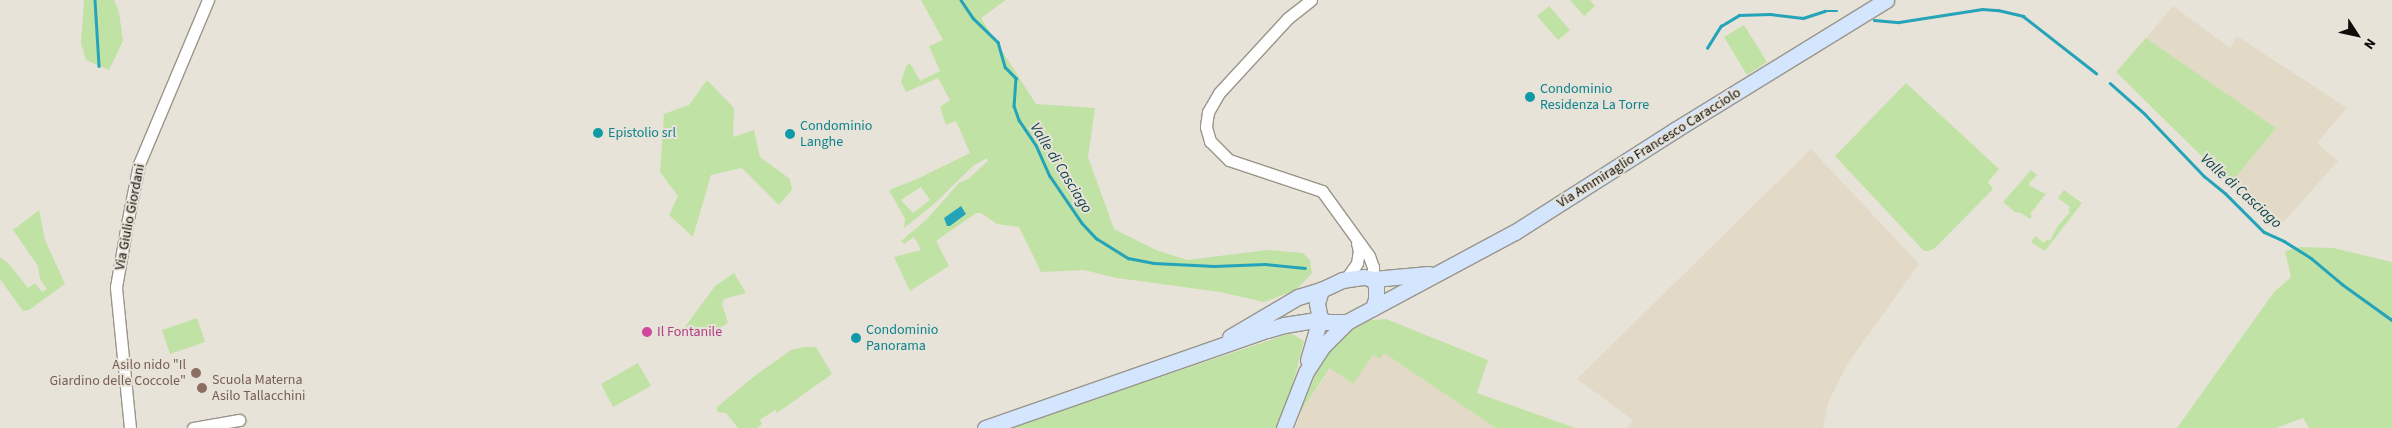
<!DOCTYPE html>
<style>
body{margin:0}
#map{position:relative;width:2392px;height:428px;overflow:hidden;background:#e8e3d8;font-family:"Source Sans 3",sans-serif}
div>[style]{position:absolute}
.built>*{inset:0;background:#e2d9c7}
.green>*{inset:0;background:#c1e2a5}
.water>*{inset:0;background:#25a4b9}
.stream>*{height:2.5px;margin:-1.25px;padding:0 1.25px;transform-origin:1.25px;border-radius:1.25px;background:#25a4b9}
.roads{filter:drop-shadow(1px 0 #9a958b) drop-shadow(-1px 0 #9a958b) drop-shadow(0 1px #9a958b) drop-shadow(0 -1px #9a958b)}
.minor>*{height:11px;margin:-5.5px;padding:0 5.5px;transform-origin:5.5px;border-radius:5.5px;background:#fff}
.major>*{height:15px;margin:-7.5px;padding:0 7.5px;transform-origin:7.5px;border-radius:7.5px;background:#d3e6fe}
.dots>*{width:14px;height:14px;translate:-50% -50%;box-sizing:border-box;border:2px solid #e8e3d8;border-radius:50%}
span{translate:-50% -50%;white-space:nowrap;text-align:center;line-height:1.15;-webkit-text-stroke:4px #e8e3d8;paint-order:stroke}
.culture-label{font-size:14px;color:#0d838f}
.left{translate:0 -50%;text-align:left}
.street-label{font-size:14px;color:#0e0c09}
.hotel-label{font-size:14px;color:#b23c85}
.education-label{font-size:14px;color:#785e54}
.right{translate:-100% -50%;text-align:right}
.water-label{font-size:15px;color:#0f444d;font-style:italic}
.north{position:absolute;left:2332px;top:10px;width:50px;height:50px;-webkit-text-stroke:4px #e8e3d8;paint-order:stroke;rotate:125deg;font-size:14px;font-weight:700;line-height:20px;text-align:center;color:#0e0c09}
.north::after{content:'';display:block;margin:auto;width:18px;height:22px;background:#0e0c09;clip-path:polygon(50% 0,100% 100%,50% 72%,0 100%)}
</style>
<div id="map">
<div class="built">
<i style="clip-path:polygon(2173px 6px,2230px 48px,2237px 36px,2347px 108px,2317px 143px,2338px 161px,2280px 226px,2230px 184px,2276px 128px,2146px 38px)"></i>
<i style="clip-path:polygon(1811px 149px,1919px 264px,1848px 363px,1828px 403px,1823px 428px,1627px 428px,1633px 420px,1577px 379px)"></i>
<i style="clip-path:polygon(1384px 353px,1496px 428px,1296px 428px,1301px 411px,1331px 368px)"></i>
</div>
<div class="green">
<i style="clip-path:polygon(84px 0,114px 0,119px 12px,123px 41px,109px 70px,86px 60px,81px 43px)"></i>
<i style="clip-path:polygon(evenodd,921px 0,1006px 0,981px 18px,1036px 104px,1095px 108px,1088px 157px,1114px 229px,1156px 250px,1187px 260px,1267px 250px,1303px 253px,1310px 260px,1312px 273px,1296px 290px,1264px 302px,1220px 292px,1117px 278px,1084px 270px,1041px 272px,1019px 227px,997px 224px,981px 213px,976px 213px,936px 241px,949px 266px,910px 291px,894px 257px,921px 250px,914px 237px,904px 244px,901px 241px,926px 220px,959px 183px,968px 179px,988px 161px,987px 158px,973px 166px,933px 205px,904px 228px,905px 219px,889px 190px,917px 179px,970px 153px,956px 121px,946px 125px,940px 107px,950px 100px,938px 78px,906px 92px,901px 82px,906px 66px,910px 63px,920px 81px,940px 71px,929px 46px,943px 40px,921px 0,921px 187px,930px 200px,913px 213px,901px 200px,921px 187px)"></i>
<i style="clip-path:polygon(1570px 0,1590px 0,1595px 6px,1584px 16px)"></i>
<i style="clip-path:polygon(1549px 6px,1570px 30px,1558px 40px,1537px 16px)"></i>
<i style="clip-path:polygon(1744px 25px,1767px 62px,1747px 75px,1724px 37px)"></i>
<i style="clip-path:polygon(2146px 38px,2276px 128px,2230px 184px,2116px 72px)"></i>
<i style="clip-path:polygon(707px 80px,734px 108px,733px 137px,754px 130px,760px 157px,790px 179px,792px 190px,779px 205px,742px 168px,711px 175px,693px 237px,669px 215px,678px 196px,660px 172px,664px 114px,689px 105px)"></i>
<i style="clip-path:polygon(1906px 83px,1999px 169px,1988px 182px,1993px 189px,1935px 248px,1929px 251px,1924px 251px,1835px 156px)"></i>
<i style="clip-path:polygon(2031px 170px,2037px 175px,2029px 183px,2030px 186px,2046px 194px,2030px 214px,2032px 216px,2030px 219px,2021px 213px,2015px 212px,2003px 202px)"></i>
<i style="clip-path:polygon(2064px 190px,2082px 203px,2045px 251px,2031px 242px,2035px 236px,2044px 243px,2047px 239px,2050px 241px,2057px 227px,2070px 212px,2068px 210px,2070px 207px,2058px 198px)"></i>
<i style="clip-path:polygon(39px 210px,45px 240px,65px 284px,29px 310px,23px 311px,0 279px,0 257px,9px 264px,28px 288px,35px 283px,42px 292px,47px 289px,40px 279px,38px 266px,13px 230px)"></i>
<i style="clip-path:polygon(2301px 247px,2333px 248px,2392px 262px,2392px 428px,2309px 428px,2303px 418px,2276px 428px,2177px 428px,2274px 292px,2291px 277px,2285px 251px)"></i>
<i style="clip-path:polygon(734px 273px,746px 293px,724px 299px,722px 304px,728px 323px,705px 338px,679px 335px,715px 286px)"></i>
<i style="clip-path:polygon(197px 318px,205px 342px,170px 354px,162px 330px)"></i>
<i style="clip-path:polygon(1386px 319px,1488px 360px,1477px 393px,1575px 428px,1496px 428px,1384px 353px,1380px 359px,1373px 355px,1353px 384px,1330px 368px,1301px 411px,1298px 409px,1304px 403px,1324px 354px,1351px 329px,1371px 320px)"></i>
<i style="clip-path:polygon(1291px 333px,1304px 341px,1292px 388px,1277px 428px,1008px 428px)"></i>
<i style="clip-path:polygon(804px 347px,816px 347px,832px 374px,777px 413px,775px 410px,760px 420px,762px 424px,757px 428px,738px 428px,726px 413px,718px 412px,716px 408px,752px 378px,791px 350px)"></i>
<i style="clip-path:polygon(638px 363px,651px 386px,613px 407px,601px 384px)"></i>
</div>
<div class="water">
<i style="clip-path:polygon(961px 206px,966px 214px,950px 226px,947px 226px,944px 218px)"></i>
</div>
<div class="stream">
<i style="left:95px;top:0;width:66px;rotate:86.5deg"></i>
<i style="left:961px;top:0;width:22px;rotate:56deg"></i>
<i style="left:973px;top:18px;width:35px;rotate:44deg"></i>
<i style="left:998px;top:42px;width:26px;rotate:74deg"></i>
<i style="left:1005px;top:67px;width:16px;rotate:45deg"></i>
<i style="left:1016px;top:78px;width:28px;rotate:94deg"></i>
<i style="left:1014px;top:106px;width:15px;rotate:70deg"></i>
<i style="left:1019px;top:120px;width:30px;rotate:56deg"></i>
<i style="left:1036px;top:145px;width:34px;rotate:66deg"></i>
<i style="left:1050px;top:176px;width:57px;rotate:55.8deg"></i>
<i style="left:1082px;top:223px;width:21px;rotate:47deg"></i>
<i style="left:1096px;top:238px;width:38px;rotate:32deg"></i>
<i style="left:1128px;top:258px;width:26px;rotate:11deg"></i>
<i style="left:1154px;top:263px;width:60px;rotate:2.9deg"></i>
<i style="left:1214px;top:266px;width:51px;rotate:-2.2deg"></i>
<i style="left:1265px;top:264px;width:40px;rotate:5.7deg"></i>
<i style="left:1874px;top:20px;width:25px;rotate:5deg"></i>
<i style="left:1899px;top:22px;width:84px;rotate:-8.9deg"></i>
<i style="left:1982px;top:9px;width:16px;rotate:4deg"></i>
<i style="left:1998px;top:10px;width:26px;rotate:13deg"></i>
<i style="left:2023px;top:16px;width:93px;rotate:38deg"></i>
<i style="left:1707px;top:48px;width:26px;rotate:-58deg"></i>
<i style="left:1721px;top:26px;width:21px;rotate:-31deg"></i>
<i style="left:1739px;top:15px;width:31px;rotate:-2deg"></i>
<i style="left:1770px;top:14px;width:33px;rotate:7deg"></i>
<i style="left:1803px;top:18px;width:23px;rotate:-18deg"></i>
<i style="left:1825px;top:11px;width:12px"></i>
<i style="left:2110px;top:83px;width:47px;rotate:41.5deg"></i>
<i style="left:2145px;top:114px;width:86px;rotate:46.4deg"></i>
<i style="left:2204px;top:176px;width:27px;rotate:39deg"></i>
<i style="left:2225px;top:193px;width:55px;rotate:45deg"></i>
<i style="left:2264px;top:232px;width:22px;rotate:24deg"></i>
<i style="left:2284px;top:241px;width:32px;rotate:32deg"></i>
<i style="left:2311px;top:258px;width:40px;rotate:40deg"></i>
<i style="left:2342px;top:284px;width:62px;rotate:35.8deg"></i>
</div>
<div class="roads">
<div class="minor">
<i style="left:1311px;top:0;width:29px;rotate:142deg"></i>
<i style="left:1288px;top:18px;width:102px;rotate:132.6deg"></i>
<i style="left:1219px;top:93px;width:22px;rotate:120deg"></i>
<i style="left:1208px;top:112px;width:15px;rotate:98deg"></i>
<i style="left:1206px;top:127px;width:15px;rotate:74deg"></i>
<i style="left:1210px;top:141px;width:27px;rotate:45deg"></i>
<i style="left:1229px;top:160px;width:98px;rotate:18.4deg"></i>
<i style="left:1322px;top:191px;width:80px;rotate:54.1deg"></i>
<i style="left:1369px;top:256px;width:12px;rotate:70deg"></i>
<i style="left:1373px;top:267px;width:12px;rotate:90deg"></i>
<i style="left:1346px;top:279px;width:19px;rotate:-55deg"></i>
<i style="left:1357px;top:263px;width:12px;rotate:-81deg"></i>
<i style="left:1359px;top:251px;width:8px;rotate:-104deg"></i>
<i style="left:130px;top:428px;width:142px;rotate:-95.7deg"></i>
<i style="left:116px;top:287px;width:64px;rotate:-80.1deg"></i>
<i style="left:127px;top:224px;width:61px;rotate:-78.7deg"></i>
<i style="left:139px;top:164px;width:178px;rotate:-67.2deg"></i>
<i style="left:193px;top:428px;width:47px;rotate:-9.9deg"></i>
</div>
<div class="major">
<i style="left:1364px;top:277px;width:9px;rotate:13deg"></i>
<i style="left:1373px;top:279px;width:8px;rotate:67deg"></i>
<i style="left:1376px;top:286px;width:13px;rotate:90deg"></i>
<i style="left:1376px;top:299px;width:9px;rotate:108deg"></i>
<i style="left:1373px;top:308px;width:30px;rotate:152deg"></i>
<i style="left:1347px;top:322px;width:20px;rotate:180deg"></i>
<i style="left:1327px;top:322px;width:8px;rotate:-157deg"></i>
<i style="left:1320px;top:319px;width:16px;rotate:-101deg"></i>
<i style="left:1317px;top:303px;width:14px;rotate:-73deg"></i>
<i style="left:1321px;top:290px;width:23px;rotate:-25deg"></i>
<i style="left:1342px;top:280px;width:22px;rotate:-8deg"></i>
<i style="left:1373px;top:279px;width:56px;rotate:-5.1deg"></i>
<i style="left:1373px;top:308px;width:161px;rotate:-28.2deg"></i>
<i style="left:1515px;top:232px;width:190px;rotate:-32.5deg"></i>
<i style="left:1675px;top:130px;width:248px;rotate:-31.6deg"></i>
<i style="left:1230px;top:337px;width:79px;rotate:-30.5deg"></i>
<i style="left:1298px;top:297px;width:24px;rotate:-17deg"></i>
<i style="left:1308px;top:360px;width:43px;rotate:-73.7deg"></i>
<i style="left:985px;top:428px;width:299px;rotate:-19.2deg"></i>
<i style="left:1267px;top:330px;width:18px;rotate:-16deg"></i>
<i style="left:1284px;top:325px;width:36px;rotate:-9deg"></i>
<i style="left:1284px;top:428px;width:60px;rotate:-68.6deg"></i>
<i style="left:1306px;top:372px;width:31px;rotate:-57deg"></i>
<i style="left:1323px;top:346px;width:34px;rotate:-45deg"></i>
</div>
</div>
<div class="dots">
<i style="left:1530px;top:97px;background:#0f9aa8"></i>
<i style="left:598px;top:133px;background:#0f9aa8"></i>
<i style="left:790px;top:134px;background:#0f9aa8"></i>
<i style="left:647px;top:332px;background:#d1479c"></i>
<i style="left:856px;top:338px;background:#0f9aa8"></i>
<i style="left:196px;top:373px;background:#8d6e63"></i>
<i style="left:202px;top:388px;background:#8d6e63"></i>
</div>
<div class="culture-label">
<span class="left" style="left:1540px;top:97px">Condominio<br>Residenza La Torre</span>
<span class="left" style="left:800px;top:134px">Condominio<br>Langhe</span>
<span class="left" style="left:608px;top:133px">Epistolio srl</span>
<span class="left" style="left:866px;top:338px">Condominio<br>Panorama</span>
</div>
<div class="street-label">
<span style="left:1649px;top:148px;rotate:-32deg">Via Ammiraglio Francesco Caracciolo</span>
<span style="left:130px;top:217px;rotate:-79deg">Via Giulio Giordani</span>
</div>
<div class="hotel-label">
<span class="left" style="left:657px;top:332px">Il Fontanile</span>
</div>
<div class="education-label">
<span class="right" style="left:186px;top:373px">Asilo nido "Il<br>Giardino delle Coccole"</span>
<span class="left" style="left:212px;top:388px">Scuola Materna<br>Asilo Tallacchini</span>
</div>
<div class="water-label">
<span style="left:1061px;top:168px;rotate:58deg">Valle di Casciago</span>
<span style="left:2241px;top:191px;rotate:42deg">Valle di Casciago</span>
</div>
<div class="north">N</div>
</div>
